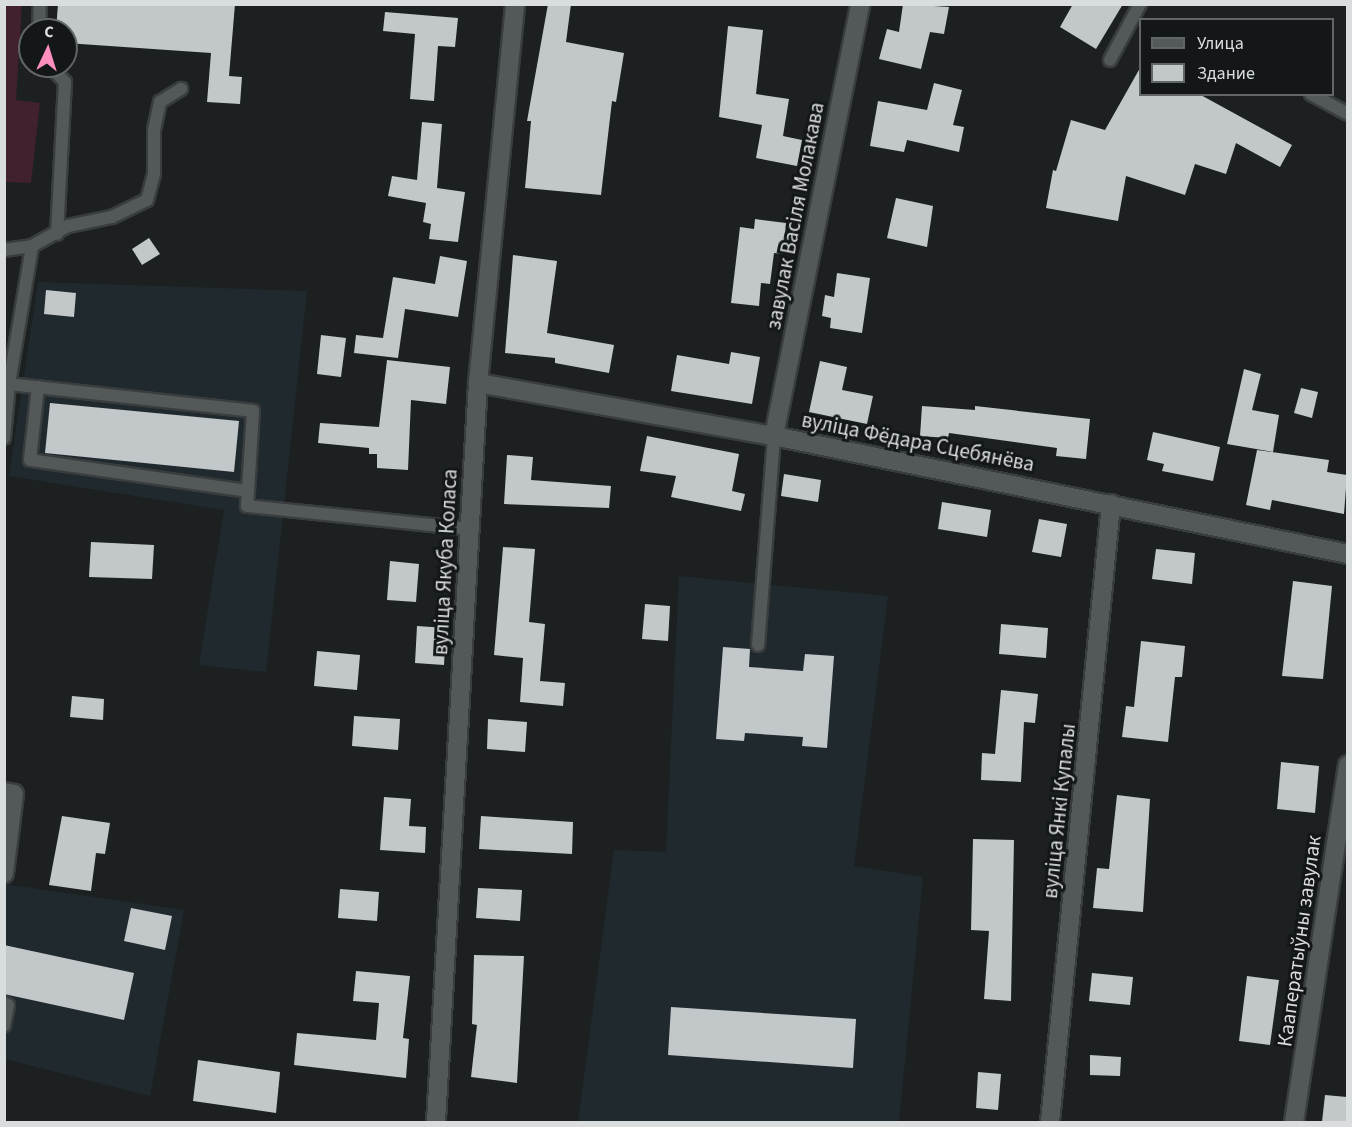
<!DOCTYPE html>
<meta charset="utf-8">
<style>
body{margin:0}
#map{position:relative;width:1352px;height:1127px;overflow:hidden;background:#1c2021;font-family:"Source Sans 3",sans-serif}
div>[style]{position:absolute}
.built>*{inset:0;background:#202a2e}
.green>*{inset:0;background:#41212e}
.building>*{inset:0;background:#c2c7c9}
.roads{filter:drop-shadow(2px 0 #3a3d3e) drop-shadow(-2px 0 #3a3d3e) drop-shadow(0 2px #3a3d3e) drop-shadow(0 -2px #3a3d3e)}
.lane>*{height:12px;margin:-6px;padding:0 6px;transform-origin:6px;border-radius:6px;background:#535859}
.street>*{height:18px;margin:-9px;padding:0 9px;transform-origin:9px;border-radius:9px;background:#535859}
span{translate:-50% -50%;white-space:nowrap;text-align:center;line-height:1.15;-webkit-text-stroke:6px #131718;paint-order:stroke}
.street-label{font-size:21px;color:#daddde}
.frame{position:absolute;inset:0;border:6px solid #daddde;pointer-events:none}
.legend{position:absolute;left:1139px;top:18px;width:195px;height:78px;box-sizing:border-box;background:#131718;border:2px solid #636667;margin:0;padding:8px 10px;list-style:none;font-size:18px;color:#daddde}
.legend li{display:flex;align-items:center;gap:12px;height:30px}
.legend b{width:30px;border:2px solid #636667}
.north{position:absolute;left:18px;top:18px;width:60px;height:60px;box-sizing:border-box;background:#131718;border:2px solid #636667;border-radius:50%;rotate:4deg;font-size:16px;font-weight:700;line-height:24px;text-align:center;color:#daddde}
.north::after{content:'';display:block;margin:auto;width:21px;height:27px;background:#fe8ebd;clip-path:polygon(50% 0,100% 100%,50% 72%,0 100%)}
</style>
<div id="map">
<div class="built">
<i style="clip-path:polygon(38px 282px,307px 291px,266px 672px,199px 665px,224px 510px,9px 476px)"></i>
<i style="clip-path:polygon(679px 576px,888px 596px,854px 866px,923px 877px,899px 1122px,578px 1122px,614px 850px,666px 852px)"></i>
<i style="clip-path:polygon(4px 884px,184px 910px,150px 1096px,5px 1059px)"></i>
</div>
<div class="green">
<i style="clip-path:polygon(5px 4px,22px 5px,16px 100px,40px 103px,31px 183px,5px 182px)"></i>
</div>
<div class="building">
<i style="clip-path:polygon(58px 4px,235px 4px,229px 76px,242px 77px,240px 104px,207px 102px,211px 53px,66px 43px,66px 30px,56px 30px)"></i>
<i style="clip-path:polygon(548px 4px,571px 4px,566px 42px,624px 53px,616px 102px,612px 101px,601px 195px,525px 188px,531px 121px,527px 121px)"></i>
<i style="clip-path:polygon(903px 4px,949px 7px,944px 34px,930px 32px,921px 69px,879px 59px,887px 29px,899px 32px)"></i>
<i style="clip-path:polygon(1073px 4px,1123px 4px,1096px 49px,1060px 27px)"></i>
<i style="clip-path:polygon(385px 12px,458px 18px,455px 47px,438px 46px,434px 101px,410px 99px,415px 34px,383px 31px)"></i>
<i style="clip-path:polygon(728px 26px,763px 30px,756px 94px,789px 99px,783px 136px,802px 140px,797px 166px,756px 158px,762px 125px,719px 117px)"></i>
<i style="clip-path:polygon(1140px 68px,1140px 94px,1199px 94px,1292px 145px,1280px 167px,1236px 143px,1226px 174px,1195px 164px,1185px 195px,1126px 176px,1118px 221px,1046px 208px,1053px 170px,1056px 171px,1071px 120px,1105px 130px)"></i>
<i style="clip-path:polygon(934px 83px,962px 90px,953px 125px,964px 127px,959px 152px,907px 140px,904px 152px,870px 146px,878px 101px,927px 110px)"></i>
<i style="clip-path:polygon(422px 122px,442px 124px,437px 188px,465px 192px,458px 242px,429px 239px,431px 224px,423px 222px,426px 203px,388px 196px,392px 176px,417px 180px)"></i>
<i style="clip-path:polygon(896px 198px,933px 206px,927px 247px,887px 238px)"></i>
<i style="clip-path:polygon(755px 219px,786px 223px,783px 254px,774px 253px,770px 284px,761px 283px,759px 306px,731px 303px,740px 227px,754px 229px)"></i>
<i style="clip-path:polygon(149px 238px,160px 254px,142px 265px,132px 249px)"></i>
<i style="clip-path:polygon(513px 255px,557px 261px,547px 333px,614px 345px,609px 373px,555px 363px,555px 358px,505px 353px)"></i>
<i style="clip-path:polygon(440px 256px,467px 261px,458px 317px,405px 309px,398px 358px,354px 353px,356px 335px,383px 338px,393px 277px,435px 284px)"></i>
<i style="clip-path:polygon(837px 273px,870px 278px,862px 333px,830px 328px,831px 318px,822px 316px,825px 295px,834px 297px)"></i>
<i style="clip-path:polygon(46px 290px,76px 293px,74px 317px,44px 314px)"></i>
<i style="clip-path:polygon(321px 335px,346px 338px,341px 377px,317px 374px)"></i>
<i style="clip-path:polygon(731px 352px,760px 357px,752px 404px,671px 391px,677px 355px,729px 364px)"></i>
<i style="clip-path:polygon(387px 360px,450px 367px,446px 404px,411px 400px,408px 470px,377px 468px,377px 454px,369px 454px,369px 448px,318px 443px,320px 423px,379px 427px)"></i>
<i style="clip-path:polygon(820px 361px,847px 367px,842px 390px,873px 396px,867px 424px,809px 412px)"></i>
<i style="clip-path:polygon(1244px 369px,1261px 374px,1252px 410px,1279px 415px,1273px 452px,1227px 444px)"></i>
<i style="clip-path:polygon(1301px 388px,1318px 392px,1312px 418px,1294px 413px)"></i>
<i style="clip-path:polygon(50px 403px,239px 421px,234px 472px,45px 453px)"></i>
<i style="clip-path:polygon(922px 406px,975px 410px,975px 406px,1090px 419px,1086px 459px,1056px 456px,1057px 448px,949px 433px,948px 438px,920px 436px)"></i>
<i style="clip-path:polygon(1153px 432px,1220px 447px,1213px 481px,1162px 471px,1164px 464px,1147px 460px)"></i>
<i style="clip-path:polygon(647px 436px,739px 454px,732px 491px,745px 494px,741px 511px,671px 497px,676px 476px,640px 471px)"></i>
<i style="clip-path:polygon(1257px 450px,1329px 460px,1327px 472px,1347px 475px,1344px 514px,1272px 500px,1270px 510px,1246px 505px)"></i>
<i style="clip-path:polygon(507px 455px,533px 457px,531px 480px,611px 486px,609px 508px,504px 504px)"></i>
<i style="clip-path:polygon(784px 474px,821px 480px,818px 502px,781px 496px)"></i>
<i style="clip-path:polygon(942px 502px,991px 510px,987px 537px,938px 529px)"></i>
<i style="clip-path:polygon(1039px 519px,1067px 524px,1061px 557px,1032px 552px)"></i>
<i style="clip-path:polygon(91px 542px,154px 545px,152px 579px,89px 577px)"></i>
<i style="clip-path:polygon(503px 547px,535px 549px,529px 622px,545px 624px,540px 681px,565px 683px,563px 706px,520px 702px,523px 658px,494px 655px)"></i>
<i style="clip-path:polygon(1156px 549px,1195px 553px,1192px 584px,1152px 579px)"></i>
<i style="clip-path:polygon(390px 561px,419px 564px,416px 602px,387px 600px)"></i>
<i style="clip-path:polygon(1293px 581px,1332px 586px,1323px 679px,1282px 676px)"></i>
<i style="clip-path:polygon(645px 604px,670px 606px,668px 641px,642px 639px)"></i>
<i style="clip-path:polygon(1001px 624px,1048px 628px,1046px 658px,999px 654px)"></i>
<i style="clip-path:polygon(417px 626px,446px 628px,444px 665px,415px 663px)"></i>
<i style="clip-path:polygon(1141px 641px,1185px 646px,1182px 677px,1175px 677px,1168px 742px,1122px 737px,1126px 706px,1134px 707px)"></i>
<i style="clip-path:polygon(723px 647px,750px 649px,749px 667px,803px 671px,805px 654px,834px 656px,827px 748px,802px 746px,803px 737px,745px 733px,744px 741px,716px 739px)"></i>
<i style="clip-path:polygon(317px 651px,360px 655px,357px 690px,314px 686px)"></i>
<i style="clip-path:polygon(1001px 690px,1038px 694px,1035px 723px,1024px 722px,1021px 782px,981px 780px,982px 753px,995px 754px)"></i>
<i style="clip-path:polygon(72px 696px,104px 699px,103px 720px,70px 717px)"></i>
<i style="clip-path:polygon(354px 716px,400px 719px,398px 750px,352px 746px)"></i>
<i style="clip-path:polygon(488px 719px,527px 722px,525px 752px,487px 749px)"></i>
<i style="clip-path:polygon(1281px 762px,1319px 766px,1315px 813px,1277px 809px)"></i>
<i style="clip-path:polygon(1117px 795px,1150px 799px,1143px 912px,1093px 908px,1097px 868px,1109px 869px)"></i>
<i style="clip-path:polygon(384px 797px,411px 799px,409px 826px,426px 827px,425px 853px,380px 850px)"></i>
<i style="clip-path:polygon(62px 816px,110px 823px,105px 854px,96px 853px,91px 891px,49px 885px)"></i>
<i style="clip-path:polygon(481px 816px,573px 822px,572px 854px,479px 849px)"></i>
<i style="clip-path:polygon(973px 839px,1014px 840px,1011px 1001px,984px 999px,989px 931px,971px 930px)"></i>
<i style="clip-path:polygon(478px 888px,522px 890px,520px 921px,476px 918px)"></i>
<i style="clip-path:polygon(340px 889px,379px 892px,377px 921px,338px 918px)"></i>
<i style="clip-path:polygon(131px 908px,172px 916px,165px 950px,124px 941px)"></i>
<i style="clip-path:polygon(4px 945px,134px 973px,124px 1020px,4px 994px)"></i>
<i style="clip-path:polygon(474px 955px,524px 956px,517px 1083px,471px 1077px,477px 1025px,472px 1024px)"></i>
<i style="clip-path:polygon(356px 971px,410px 976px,403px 1038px,409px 1039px,406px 1078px,294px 1065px,297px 1033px,376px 1040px,379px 1003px,353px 1001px)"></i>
<i style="clip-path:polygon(1092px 973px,1133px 977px,1130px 1005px,1089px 1001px)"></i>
<i style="clip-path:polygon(1247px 976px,1279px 980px,1270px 1045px,1239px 1041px)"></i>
<i style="clip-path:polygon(671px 1007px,856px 1019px,853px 1068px,668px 1055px)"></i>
<i style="clip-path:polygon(1090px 1055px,1121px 1057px,1120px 1076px,1090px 1075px)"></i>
<i style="clip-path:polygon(198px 1060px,280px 1072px,276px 1113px,193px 1101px)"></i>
<i style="clip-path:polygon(978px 1072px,1001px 1074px,998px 1110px,976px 1108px)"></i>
<i style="clip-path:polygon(1325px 1095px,1347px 1097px,1347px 1122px,1322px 1122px)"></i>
</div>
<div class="roads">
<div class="lane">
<i style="left:39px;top:30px;width:26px;rotate:-88deg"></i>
<i style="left:1110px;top:60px;width:64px;rotate:-61.8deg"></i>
<i style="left:50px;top:66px;width:22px;rotate:47deg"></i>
<i style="left:65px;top:82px;width:152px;rotate:93deg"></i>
<i style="left:1311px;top:94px;width:42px;rotate:28.4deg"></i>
<i style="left:4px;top:250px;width:28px;rotate:-8deg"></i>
<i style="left:9px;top:384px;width:245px;rotate:6.3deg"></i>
<i style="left:253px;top:411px;width:95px;rotate:93.6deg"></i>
<i style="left:247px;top:506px;width:223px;rotate:5.9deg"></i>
<i style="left:38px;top:387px;width:73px;rotate:96.3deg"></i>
<i style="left:30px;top:460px;width:220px;rotate:8.1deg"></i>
<i style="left:4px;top:438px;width:54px;rotate:-84.7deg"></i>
<i style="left:9px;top:384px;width:140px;rotate:-80.5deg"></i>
<i style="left:32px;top:246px;width:41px;rotate:-29.1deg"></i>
<i style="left:68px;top:226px;width:45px;rotate:-11.6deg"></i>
<i style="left:112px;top:217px;width:39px;rotate:-26deg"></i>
<i style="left:147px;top:200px;width:28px;rotate:-75deg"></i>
<i style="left:154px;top:173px;width:43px;rotate:-90deg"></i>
<i style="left:154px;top:130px;width:29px;rotate:-78deg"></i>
<i style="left:160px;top:102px;width:25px;rotate:-32deg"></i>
<i style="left:758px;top:645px;width:210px;rotate:-85.6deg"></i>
<i style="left:4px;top:1003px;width:4px;rotate:27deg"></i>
<i style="left:8px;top:1005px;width:21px;rotate:101deg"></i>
</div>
<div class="street">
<i style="left:478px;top:383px;width:301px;rotate:10.2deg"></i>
<i style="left:774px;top:436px;width:586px;rotate:11.62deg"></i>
<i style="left:774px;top:436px;width:440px;rotate:-78.7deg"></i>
<i style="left:4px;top:792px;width:10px;rotate:11deg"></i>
<i style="left:14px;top:794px;width:80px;rotate:97.2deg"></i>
<i style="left:436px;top:1122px;width:740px;rotate:-86.75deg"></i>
<i style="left:478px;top:383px;width:381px;rotate:-84.4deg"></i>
<i style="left:1050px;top:1122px;width:621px;rotate:-84.36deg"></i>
<i style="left:1294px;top:1122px;width:361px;rotate:-81.4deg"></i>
</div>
</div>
<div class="street-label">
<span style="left:795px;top:216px;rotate:-79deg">завулак Васіля Молакава</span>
<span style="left:918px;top:442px;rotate:11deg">вуліца Фёдара Сцебянёва</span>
<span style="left:445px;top:562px;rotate:-87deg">вуліца Якуба Коласа</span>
<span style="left:1059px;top:811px;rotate:-84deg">вуліца Янкі Купалы</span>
<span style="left:1299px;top:941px;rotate:-82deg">Кааператыўны завулак</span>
</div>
<div class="frame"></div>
<ul class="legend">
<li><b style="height:8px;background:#535859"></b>Улица</li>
<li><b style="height:16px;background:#c2c7c9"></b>Здание</li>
</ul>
<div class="north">С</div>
</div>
